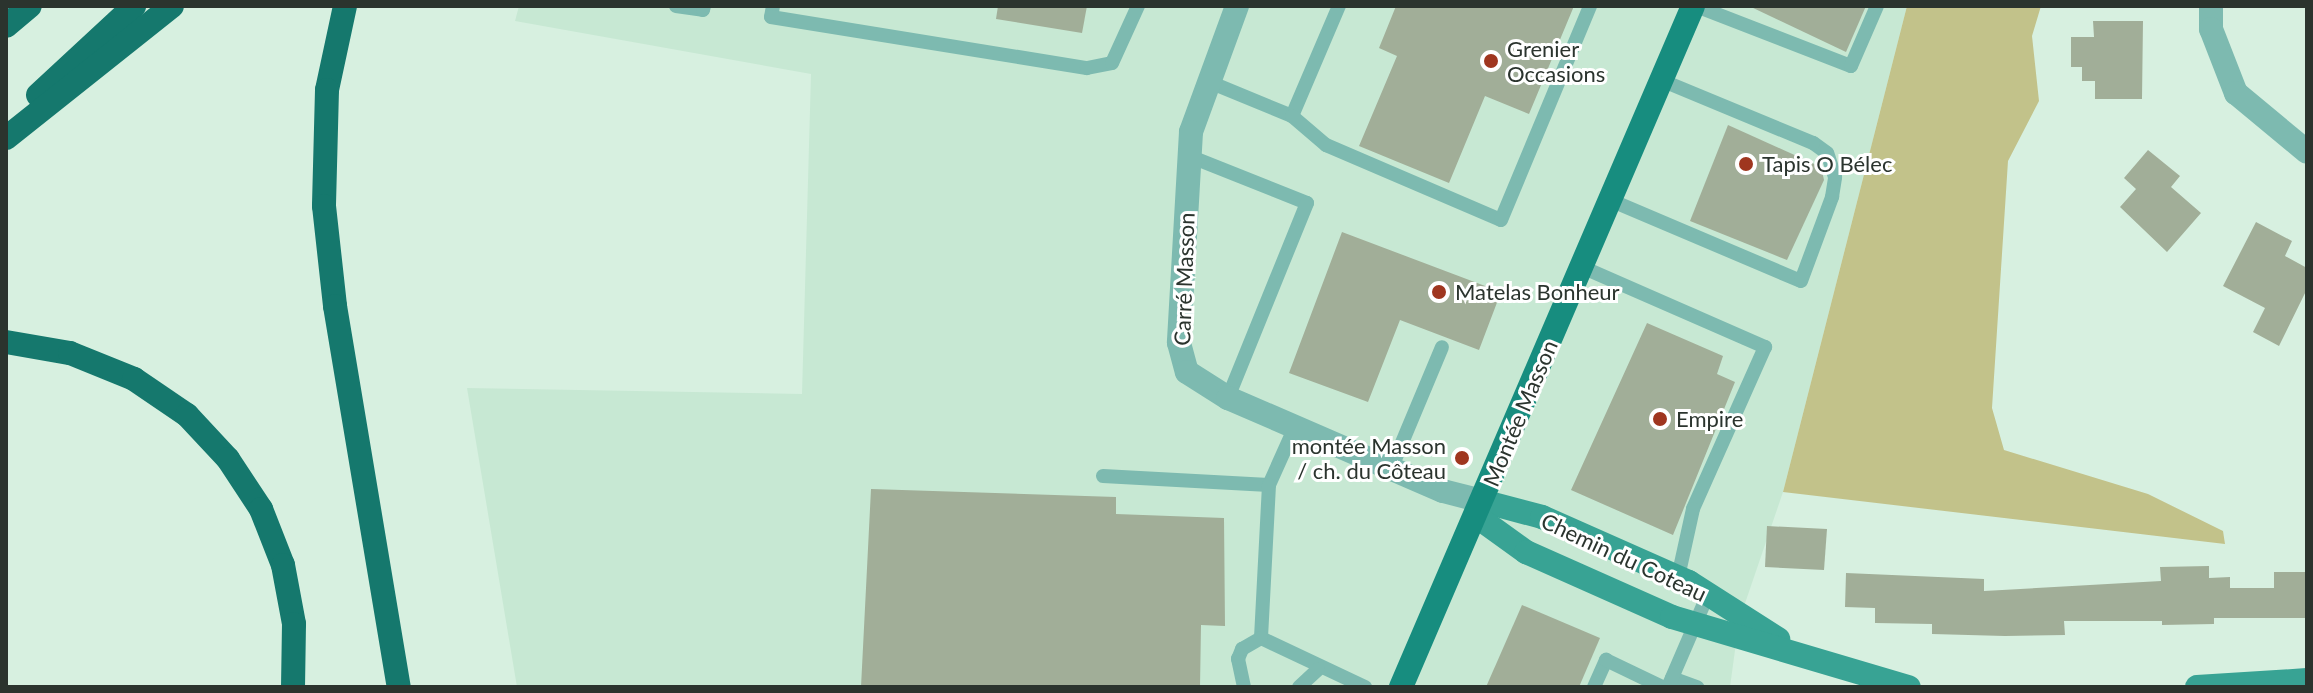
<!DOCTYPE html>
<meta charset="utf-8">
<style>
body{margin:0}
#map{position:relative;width:2313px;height:693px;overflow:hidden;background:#d7f0e0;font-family:Lato,sans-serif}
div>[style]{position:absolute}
.built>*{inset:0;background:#c7e8d3}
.green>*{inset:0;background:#c2c28a}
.building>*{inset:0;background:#a1ae98}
.lane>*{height:14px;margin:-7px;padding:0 7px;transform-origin:7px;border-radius:7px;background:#7dbab0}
.street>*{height:24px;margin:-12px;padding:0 12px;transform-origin:12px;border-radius:12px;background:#7dbab0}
.secondary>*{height:24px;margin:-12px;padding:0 12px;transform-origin:12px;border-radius:12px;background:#38a394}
.primary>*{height:24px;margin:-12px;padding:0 12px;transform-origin:12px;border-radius:12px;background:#178d7f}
.highway>*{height:24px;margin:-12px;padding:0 12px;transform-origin:12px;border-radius:12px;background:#15786d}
.dots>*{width:22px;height:22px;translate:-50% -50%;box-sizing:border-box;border:4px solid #fff;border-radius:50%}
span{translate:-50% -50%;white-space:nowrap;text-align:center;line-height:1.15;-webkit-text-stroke:6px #fff;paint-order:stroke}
.poi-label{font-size:22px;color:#2b342e}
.left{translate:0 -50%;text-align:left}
.right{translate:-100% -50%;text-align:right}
.street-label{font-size:22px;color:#2b342e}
.frame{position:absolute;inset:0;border:8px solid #2b342e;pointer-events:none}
</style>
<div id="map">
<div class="built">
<i style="clip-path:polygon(519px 6px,1907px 6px,1783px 492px,1739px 621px,1730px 687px,517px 687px,467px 388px,802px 394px,811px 74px,515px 21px)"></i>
</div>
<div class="green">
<i style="clip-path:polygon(1907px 6px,2041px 6px,2032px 36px,2039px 101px,2008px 161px,1992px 408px,2004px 450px,2148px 494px,2223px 531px,2225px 544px,1783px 492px)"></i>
</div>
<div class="building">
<i style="clip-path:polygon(998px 6px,1087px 6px,1082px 33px,996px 19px)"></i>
<i style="clip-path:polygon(1396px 6px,1574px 6px,1529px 114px,1485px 96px,1449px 183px,1359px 146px,1397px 56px,1379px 48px)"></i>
<i style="clip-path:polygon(1749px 6px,1866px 6px,1846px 52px)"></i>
<i style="clip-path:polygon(2093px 21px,2143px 21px,2142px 99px,2095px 99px,2095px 81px,2082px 81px,2082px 67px,2071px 67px,2071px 37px,2094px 37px)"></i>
<i style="clip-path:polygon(1728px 125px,1821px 167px,1824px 180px,1787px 260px,1690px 221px)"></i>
<i style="clip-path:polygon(2148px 150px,2180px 176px,2171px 187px,2201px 213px,2167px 252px,2120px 207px,2136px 189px,2124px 178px)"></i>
<i style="clip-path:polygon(2256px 222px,2292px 241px,2285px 256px,2307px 268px,2307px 289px,2279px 346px,2253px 332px,2265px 308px,2223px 286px)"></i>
<i style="clip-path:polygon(1342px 232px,1501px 292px,1479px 350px,1400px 320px,1368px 402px,1289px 373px)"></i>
<i style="clip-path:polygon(1647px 323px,1723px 356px,1717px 374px,1735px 382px,1673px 535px,1571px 490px)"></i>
<i style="clip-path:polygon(871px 489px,1116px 497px,1116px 514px,1224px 518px,1225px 626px,1201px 625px,1200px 687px,861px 687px)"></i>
<i style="clip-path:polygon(1767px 526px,1827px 529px,1824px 570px,1765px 567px)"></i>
<i style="clip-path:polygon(2209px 566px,2209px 578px,2230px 577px,2230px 588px,2274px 588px,2274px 572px,2307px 572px,2307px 618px,2214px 618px,2214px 624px,2162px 625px,2162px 621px,2064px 621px,2065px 635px,2005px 636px,1932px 634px,1932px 624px,1875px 623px,1875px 608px,1845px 607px,1846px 573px,1984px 579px,1984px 591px,2161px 581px,2160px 567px)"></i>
<i style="clip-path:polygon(1522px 605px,1600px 638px,1579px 687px,1486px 687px)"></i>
</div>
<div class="lane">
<i style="left:676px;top:6px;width:27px;rotate:8deg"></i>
<i style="left:703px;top:10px;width:4px;rotate:-76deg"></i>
<i style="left:773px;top:6px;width:11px;rotate:100deg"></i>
<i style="left:771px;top:17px;width:320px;rotate:9.2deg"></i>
<i style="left:1087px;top:68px;width:25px;rotate:-11deg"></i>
<i style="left:1112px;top:63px;width:63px;rotate:-65.5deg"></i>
<i style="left:1696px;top:6px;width:166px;rotate:21.2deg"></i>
<i style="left:1851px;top:66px;width:65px;rotate:-66.6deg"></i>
<i style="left:1207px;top:81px;width:92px;rotate:22.4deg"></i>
<i style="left:1292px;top:116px;width:120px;rotate:-66.9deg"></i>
<i style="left:1292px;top:116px;width:45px;rotate:40.5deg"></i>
<i style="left:1326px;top:145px;width:190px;rotate:23.2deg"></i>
<i style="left:1501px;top:220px;width:232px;rotate:-67.4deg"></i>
<i style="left:1189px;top:156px;width:127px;rotate:21.7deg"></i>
<i style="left:1307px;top:203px;width:210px;rotate:112.1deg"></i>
<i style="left:1610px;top:200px;width:207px;rotate:23deg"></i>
<i style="left:1801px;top:281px;width:90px;rotate:-69.7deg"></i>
<i style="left:1832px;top:197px;width:20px;rotate:-81deg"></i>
<i style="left:1835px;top:177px;width:25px;rotate:-108deg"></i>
<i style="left:1827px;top:153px;width:17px;rotate:-144deg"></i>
<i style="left:1813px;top:143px;width:165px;rotate:-157.5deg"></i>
<i style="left:1582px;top:267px;width:200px;rotate:23.6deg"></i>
<i style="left:1765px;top:347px;width:177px;rotate:114deg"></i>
<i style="left:1693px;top:509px;width:70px;rotate:102.4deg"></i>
<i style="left:1391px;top:469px;width:132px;rotate:-67.3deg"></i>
<i style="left:1103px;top:476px;width:166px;rotate:3.1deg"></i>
<i style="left:1269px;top:485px;width:64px;rotate:-65.9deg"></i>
<i style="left:1269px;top:485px;width:153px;rotate:93deg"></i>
<i style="left:1261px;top:638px;width:115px;rotate:25.2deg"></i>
<i style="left:1672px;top:678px;width:27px;rotate:20deg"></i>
<i style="left:1244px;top:687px;width:29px;rotate:-102deg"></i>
<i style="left:1238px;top:659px;width:11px;rotate:-68deg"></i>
<i style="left:1242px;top:649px;width:22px;rotate:-30deg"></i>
<i style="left:1299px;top:687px;width:26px;rotate:-43deg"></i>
<i style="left:1594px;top:687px;width:30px;rotate:-66deg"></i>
<i style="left:1606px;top:660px;width:62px;rotate:25.7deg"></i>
<i style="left:1668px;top:687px;width:101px;rotate:-66.7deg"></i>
</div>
<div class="street">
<i style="left:1237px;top:6px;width:134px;rotate:110.1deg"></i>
<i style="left:1191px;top:132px;width:211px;rotate:93.3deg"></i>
<i style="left:1179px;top:343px;width:30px;rotate:75deg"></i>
<i style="left:1187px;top:372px;width:49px;rotate:32.4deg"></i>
<i style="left:1228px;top:398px;width:234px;rotate:23.4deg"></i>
<i style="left:1443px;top:491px;width:40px;rotate:14.4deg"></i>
<i style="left:2211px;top:6px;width:23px;rotate:90deg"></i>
<i style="left:2211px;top:29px;width:69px;rotate:68.7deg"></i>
<i style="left:2236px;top:93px;width:92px;rotate:39.7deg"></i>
</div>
<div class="secondary">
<i style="left:1482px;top:501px;width:62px;rotate:14.9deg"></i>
<i style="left:1542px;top:517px;width:161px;rotate:23.9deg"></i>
<i style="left:1689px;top:582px;width:106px;rotate:32.6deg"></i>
<i style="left:1476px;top:516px;width:62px;rotate:35.8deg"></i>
<i style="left:1526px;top:552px;width:160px;rotate:24deg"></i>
<i style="left:1672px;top:617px;width:247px;rotate:16.5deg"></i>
<i style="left:2197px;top:687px;width:110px;rotate:-3.6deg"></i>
</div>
<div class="primary">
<i style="left:1401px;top:687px;width:741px;rotate:-66.79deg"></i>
</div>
<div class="highway">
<i style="left:345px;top:6px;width:86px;rotate:102.1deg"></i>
<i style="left:327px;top:90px;width:116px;rotate:91.5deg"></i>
<i style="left:324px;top:206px;width:101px;rotate:83.7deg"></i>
<i style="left:335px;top:306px;width:386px;rotate:80.5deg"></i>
<i style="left:6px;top:26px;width:31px;rotate:-40deg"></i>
<i style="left:38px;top:95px;width:131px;rotate:-42.8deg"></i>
<i style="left:6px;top:138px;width:212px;rotate:-38.5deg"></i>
<i style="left:6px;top:342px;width:65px;rotate:9.8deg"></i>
<i style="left:70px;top:353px;width:69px;rotate:22.1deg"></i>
<i style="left:134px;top:379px;width:64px;rotate:34.2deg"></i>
<i style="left:187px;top:415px;width:60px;rotate:47deg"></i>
<i style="left:228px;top:459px;width:60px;rotate:56.6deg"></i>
<i style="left:261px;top:509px;width:60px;rotate:68.6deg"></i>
<i style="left:283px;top:565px;width:60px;rotate:79.4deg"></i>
<i style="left:294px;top:624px;width:63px;rotate:90.9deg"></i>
</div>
<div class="dots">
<i style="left:1491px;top:61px;background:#9f361f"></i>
<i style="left:1746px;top:164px;background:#9f361f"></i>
<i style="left:1439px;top:292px;background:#9f361f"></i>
<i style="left:1660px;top:419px;background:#9f361f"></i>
<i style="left:1462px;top:458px;background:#9f361f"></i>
</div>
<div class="poi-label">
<span class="left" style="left:1507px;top:61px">Grenier<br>Occasions</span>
<span class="left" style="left:1762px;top:164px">Tapis O Bélec</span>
<span class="left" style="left:1455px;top:292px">Matelas Bonheur</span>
<span class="left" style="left:1676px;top:419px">Empire</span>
<span class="right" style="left:1446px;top:458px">montée Masson<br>/ ch. du Côteau</span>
</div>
<div class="street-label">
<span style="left:1184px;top:279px;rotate:-88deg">Carré Masson</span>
<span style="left:1520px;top:413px;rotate:-67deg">Montée Masson</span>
<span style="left:1624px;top:557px;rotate:25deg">Chemin du Coteau</span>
</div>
<div class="frame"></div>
</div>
